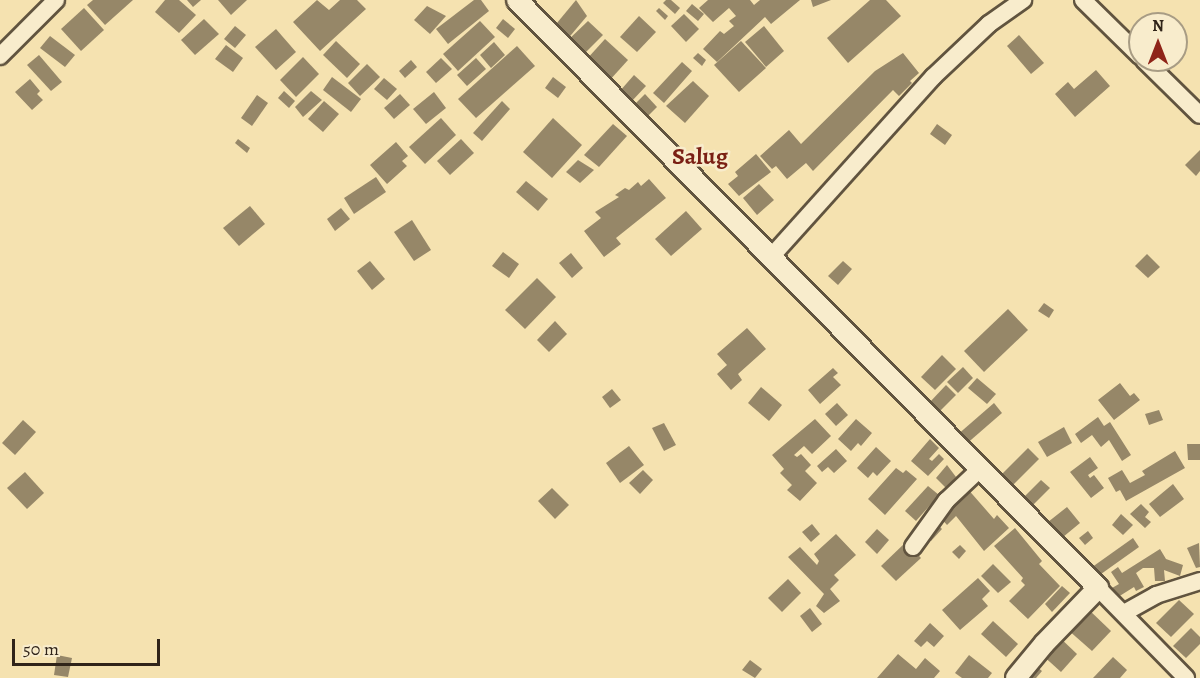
<!DOCTYPE html>
<style>
body{margin:0}
#map{position:relative;width:1200px;height:678px;overflow:hidden;background:#f5e2b0;font-family:Alegreya,serif}
div>[style]{position:absolute}
.building>*{inset:0;background:#968768}
.roads{filter:drop-shadow(2px 0 #61543f) drop-shadow(-2px 0 #61543f) drop-shadow(0 2px #61543f) drop-shadow(0 -2px #61543f)}
.minor>*{height:16px;margin:-8px;padding:0 8px;transform-origin:8px;border-radius:8px;background:#f8eccc}
.tertiary>*{height:20px;margin:-10px;padding:0 10px;transform-origin:10px;border-radius:10px;background:#f8eccc}
span{translate:-50% -50%;white-space:nowrap;text-align:center;line-height:1.15;-webkit-text-stroke:5px #f8eccc;paint-order:stroke}
.quarter-label{font-size:24px;color:#7a1f14;font-weight:700}
.north{position:absolute;left:1128px;top:12px;width:60px;height:60px;box-sizing:border-box;background:#f8eccc;border:2px solid #a89c84;border-radius:50%;rotate:0deg;font-size:16px;font-weight:700;line-height:24px;text-align:center;color:#302419}
.north::after{content:'';display:block;margin:auto;width:21px;height:27px;background:#8f2418;clip-path:polygon(50% 0,100% 100%,50% 72%,0 100%)}
.scale{position:absolute;left:12px;top:639px;width:148px;height:27px;box-sizing:border-box;border:3px solid #302419;border-top:0;padding-left:8px;font-size:18px;line-height:21px;white-space:nowrap;color:#302419;-webkit-text-stroke:4px #f8eccc;paint-order:stroke}
</style>
<div id="map">
<div class="building">
<i style="clip-path:polygon(93px 0,133px 0,105px 25px,87px 5px)"></i>
<i style="clip-path:polygon(165px 0,179px 0,196px 15px,179px 33px,155px 12px)"></i>
<i style="clip-path:polygon(187px 0,201px 0,193px 7px)"></i>
<i style="clip-path:polygon(218px 0,247px 0,231px 15px)"></i>
<i style="clip-path:polygon(317px 0,329px 10px,340px 0,357px 0,366px 9px,320px 51px,293px 22px)"></i>
<i style="clip-path:polygon(474px 0,481px 0,489px 11px,448px 44px,436px 29px)"></i>
<i style="clip-path:polygon(576px 0,587px 16px,566px 41px,552px 29px)"></i>
<i style="clip-path:polygon(666px 0,671px 0,680px 8px,675px 14px,663px 3px)"></i>
<i style="clip-path:polygon(708px 0,750px 0,754px 5px,760px 0,800px 0,771px 24px,765px 17px,717px 62px,703px 49px,720px 31px,724px 34px,734px 26px,729px 21px,736px 16px,729px 8px,713px 22px,699px 8px)"></i>
<i style="clip-path:polygon(811px 0,831px 0,813px 7px)"></i>
<i style="clip-path:polygon(870px 0,886px 0,901px 16px,848px 63px,827px 38px)"></i>
<i style="clip-path:polygon(692px 4px,704px 14px,698px 21px,686px 11px)"></i>
<i style="clip-path:polygon(427px 6px,446px 16px,430px 34px,414px 20px)"></i>
<i style="clip-path:polygon(84px 8px,104px 30px,81px 51px,61px 29px)"></i>
<i style="clip-path:polygon(659px 8px,668px 16px,665px 20px,656px 11px)"></i>
<i style="clip-path:polygon(684px 14px,699px 29px,686px 42px,671px 26px)"></i>
<i style="clip-path:polygon(639px 16px,656px 32px,637px 52px,620px 37px)"></i>
<i style="clip-path:polygon(204px 19px,219px 34px,195px 55px,181px 40px)"></i>
<i style="clip-path:polygon(503px 19px,515px 29px,508px 38px,496px 28px)"></i>
<i style="clip-path:polygon(480px 21px,495px 37px,458px 71px,443px 54px)"></i>
<i style="clip-path:polygon(588px 21px,603px 35px,581px 57px,566px 42px)"></i>
<i style="clip-path:polygon(235px 26px,246px 35px,235px 48px,224px 39px)"></i>
<i style="clip-path:polygon(764px 26px,784px 51px,766px 67px,745px 42px)"></i>
<i style="clip-path:polygon(276px 29px,296px 52px,276px 70px,255px 47px)"></i>
<i style="clip-path:polygon(1019px 35px,1044px 63px,1031px 74px,1007px 46px)"></i>
<i style="clip-path:polygon(50px 36px,75px 55px,65px 67px,40px 48px)"></i>
<i style="clip-path:polygon(605px 39px,628px 60px,609px 81px,586px 60px)"></i>
<i style="clip-path:polygon(336px 41px,360px 64px,347px 78px,323px 55px)"></i>
<i style="clip-path:polygon(741px 41px,766px 68px,739px 92px,714px 65px)"></i>
<i style="clip-path:polygon(494px 42px,505px 55px,491px 68px,480px 55px)"></i>
<i style="clip-path:polygon(226px 45px,243px 58px,233px 72px,215px 59px)"></i>
<i style="clip-path:polygon(517px 46px,535px 66px,476px 118px,458px 99px)"></i>
<i style="clip-path:polygon(698px 53px,706px 60px,702px 66px,693px 58px)"></i>
<i style="clip-path:polygon(903px 53px,919px 73px,910px 81px,912px 83px,899px 96px,893px 90px,813px 171px,806px 163px,787px 179px,776px 166px,772px 169px,760px 156px,789px 130px,801px 144px,875px 71px)"></i>
<i style="clip-path:polygon(39px 55px,62px 82px,51px 91px,27px 65px)"></i>
<i style="clip-path:polygon(303px 57px,319px 74px,296px 97px,280px 80px)"></i>
<i style="clip-path:polygon(441px 58px,452px 69px,436px 83px,426px 72px)"></i>
<i style="clip-path:polygon(476px 58px,486px 69px,467px 86px,457px 75px)"></i>
<i style="clip-path:polygon(411px 60px,417px 67px,405px 78px,399px 71px)"></i>
<i style="clip-path:polygon(682px 62px,692px 71px,664px 103px,653px 93px)"></i>
<i style="clip-path:polygon(367px 64px,380px 77px,360px 96px,348px 83px)"></i>
<i style="clip-path:polygon(1096px 70px,1110px 86px,1075px 117px,1055px 94px,1068px 82px,1074px 89px)"></i>
<i style="clip-path:polygon(634px 75px,646px 86px,631px 102px,619px 92px)"></i>
<i style="clip-path:polygon(332px 77px,361px 99px,351px 112px,323px 90px)"></i>
<i style="clip-path:polygon(553px 77px,566px 87px,558px 98px,545px 88px)"></i>
<i style="clip-path:polygon(384px 78px,397px 89px,387px 100px,374px 89px)"></i>
<i style="clip-path:polygon(30px 79px,40px 91px,37px 94px,43px 100px,32px 110px,15px 92px)"></i>
<i style="clip-path:polygon(693px 81px,709px 96px,685px 123px,666px 106px)"></i>
<i style="clip-path:polygon(284px 91px,295px 101px,289px 108px,278px 98px)"></i>
<i style="clip-path:polygon(311px 91px,322px 100px,303px 117px,295px 107px)"></i>
<i style="clip-path:polygon(434px 92px,446px 108px,426px 124px,413px 109px)"></i>
<i style="clip-path:polygon(400px 94px,410px 105px,394px 119px,384px 108px)"></i>
<i style="clip-path:polygon(645px 94px,657px 107px,644px 120px,632px 107px)"></i>
<i style="clip-path:polygon(257px 95px,268px 103px,252px 126px,241px 118px)"></i>
<i style="clip-path:polygon(324px 101px,339px 114px,323px 132px,308px 119px)"></i>
<i style="clip-path:polygon(502px 101px,510px 109px,482px 141px,473px 133px)"></i>
<i style="clip-path:polygon(441px 118px,456px 135px,425px 164px,409px 147px)"></i>
<i style="clip-path:polygon(553px 118px,582px 145px,552px 178px,523px 152px)"></i>
<i style="clip-path:polygon(613px 124px,627px 136px,599px 167px,584px 155px)"></i>
<i style="clip-path:polygon(937px 124px,952px 135px,945px 145px,930px 134px)"></i>
<i style="clip-path:polygon(238px 139px,250px 148px,247px 153px,235px 143px)"></i>
<i style="clip-path:polygon(461px 139px,474px 153px,450px 175px,437px 161px)"></i>
<i style="clip-path:polygon(396px 142px,408px 156px,402px 161px,407px 166px,387px 184px,370px 165px)"></i>
<i style="clip-path:polygon(1200px 150px,1200px 171px,1196px 176px,1185px 165px)"></i>
<i style="clip-path:polygon(756px 154px,771px 172px,739px 196px,728px 184px,738px 176px,735px 172px)"></i>
<i style="clip-path:polygon(578px 160px,594px 170px,580px 183px,566px 172px)"></i>
<i style="clip-path:polygon(376px 177px,386px 192px,354px 214px,344px 198px)"></i>
<i style="clip-path:polygon(649px 179px,666px 198px,616px 238px,621px 244px,604px 257px,584px 231px,601px 218px,595px 212px,619px 197px,615px 195px,625px 188px,629px 190px,638px 182px,641px 186px)"></i>
<i style="clip-path:polygon(526px 181px,548px 199px,538px 211px,516px 192px)"></i>
<i style="clip-path:polygon(759px 184px,774px 200px,757px 215px,743px 198px)"></i>
<i style="clip-path:polygon(250px 206px,265px 224px,239px 246px,223px 228px)"></i>
<i style="clip-path:polygon(341px 208px,350px 219px,335px 231px,327px 219px)"></i>
<i style="clip-path:polygon(686px 211px,702px 229px,671px 256px,655px 239px)"></i>
<i style="clip-path:polygon(412px 220px,431px 250px,414px 261px,394px 232px)"></i>
<i style="clip-path:polygon(503px 252px,519px 264px,509px 278px,492px 266px)"></i>
<i style="clip-path:polygon(571px 253px,583px 268px,572px 278px,559px 263px)"></i>
<i style="clip-path:polygon(1147px 254px,1160px 267px,1148px 278px,1135px 266px)"></i>
<i style="clip-path:polygon(370px 261px,385px 279px,372px 290px,357px 271px)"></i>
<i style="clip-path:polygon(843px 261px,852px 269px,838px 285px,828px 276px)"></i>
<i style="clip-path:polygon(537px 278px,556px 297px,525px 329px,505px 310px)"></i>
<i style="clip-path:polygon(1044px 303px,1054px 310px,1049px 318px,1038px 311px)"></i>
<i style="clip-path:polygon(1008px 309px,1028px 330px,984px 372px,964px 351px)"></i>
<i style="clip-path:polygon(555px 321px,567px 334px,549px 352px,537px 340px)"></i>
<i style="clip-path:polygon(747px 328px,766px 349px,738px 374px,742px 380px,731px 390px,717px 374px,727px 365px,717px 354px)"></i>
<i style="clip-path:polygon(942px 355px,956px 369px,935px 390px,921px 377px)"></i>
<i style="clip-path:polygon(963px 367px,973px 378px,958px 393px,947px 382px)"></i>
<i style="clip-path:polygon(833px 368px,838px 373px,833px 377px,841px 385px,820px 404px,808px 390px)"></i>
<i style="clip-path:polygon(977px 378px,996px 394px,987px 404px,968px 388px)"></i>
<i style="clip-path:polygon(1120px 383px,1130px 396px,1134px 393px,1140px 400px,1114px 420px,1098px 400px)"></i>
<i style="clip-path:polygon(946px 385px,956px 395px,940px 411px,930px 402px)"></i>
<i style="clip-path:polygon(761px 387px,782px 405px,769px 421px,748px 403px)"></i>
<i style="clip-path:polygon(612px 389px,621px 400px,610px 408px,602px 397px)"></i>
<i style="clip-path:polygon(837px 403px,848px 415px,836px 426px,825px 414px)"></i>
<i style="clip-path:polygon(994px 403px,1002px 413px,964px 446px,956px 436px)"></i>
<i style="clip-path:polygon(1159px 410px,1163px 420px,1149px 425px,1145px 414px)"></i>
<i style="clip-path:polygon(1098px 417px,1104px 426px,1110px 422px,1131px 455px,1122px 461px,1109px 440px,1101px 447px,1092px 435px,1081px 443px,1075px 434px)"></i>
<i style="clip-path:polygon(815px 419px,831px 436px,812px 454px,804px 446px,794px 455px,797px 457px,801px 454px,811px 465px,805px 471px,817px 483px,800px 501px,787px 490px,792px 485px,780px 473px,784px 469px,772px 455px)"></i>
<i style="clip-path:polygon(856px 419px,872px 433px,861px 446px,858px 443px,851px 451px,838px 439px)"></i>
<i style="clip-path:polygon(23px 420px,36px 432px,15px 455px,2px 443px)"></i>
<i style="clip-path:polygon(664px 423px,676px 445px,664px 451px,652px 428px)"></i>
<i style="clip-path:polygon(1064px 427px,1072px 443px,1047px 457px,1038px 442px)"></i>
<i style="clip-path:polygon(930px 439px,939px 448px,929px 459px,932px 461px,939px 454px,944px 459px,928px 476px,911px 461px)"></i>
<i style="clip-path:polygon(1187px 444px,1200px 444px,1200px 460px,1188px 460px)"></i>
<i style="clip-path:polygon(629px 446px,644px 465px,620px 483px,606px 463px)"></i>
<i style="clip-path:polygon(876px 447px,891px 461px,877px 476px,873px 472px,868px 478px,857px 468px)"></i>
<i style="clip-path:polygon(1028px 448px,1039px 459px,1008px 490px,997px 479px)"></i>
<i style="clip-path:polygon(836px 449px,847px 461px,834px 473px,828px 467px,822px 472px,817px 466px)"></i>
<i style="clip-path:polygon(1175px 451px,1185px 468px,1126px 501px,1120px 490px,1116px 492px,1108px 478px,1122px 470px,1130px 483px,1145px 475px,1142px 471px)"></i>
<i style="clip-path:polygon(1090px 457px,1098px 468px,1088px 475px,1090px 478px,1094px 475px,1104px 488px,1091px 498px,1070px 472px)"></i>
<i style="clip-path:polygon(947px 465px,956px 477px,946px 488px,936px 478px)"></i>
<i style="clip-path:polygon(896px 468px,903px 473px,906px 470px,917px 479px,885px 515px,868px 499px)"></i>
<i style="clip-path:polygon(643px 470px,653px 480px,640px 494px,629px 483px)"></i>
<i style="clip-path:polygon(25px 472px,44px 493px,27px 509px,7px 488px)"></i>
<i style="clip-path:polygon(1041px 480px,1050px 488px,1030px 508px,1022px 499px)"></i>
<i style="clip-path:polygon(1173px 484px,1184px 499px,1160px 517px,1149px 504px)"></i>
<i style="clip-path:polygon(928px 486px,939px 495px,916px 521px,905px 511px)"></i>
<i style="clip-path:polygon(966px 487px,994px 519px,997px 515px,1009px 528px,984px 551px,956px 516px,947px 525px,939px 516px)"></i>
<i style="clip-path:polygon(552px 488px,569px 505px,555px 519px,538px 501px)"></i>
<i style="clip-path:polygon(1141px 504px,1149px 512px,1145px 517px,1151px 522px,1145px 528px,1130px 514px)"></i>
<i style="clip-path:polygon(1067px 507px,1080px 523px,1057px 542px,1049px 531px,1053px 528px,1048px 522px)"></i>
<i style="clip-path:polygon(1121px 514px,1133px 525px,1123px 535px,1112px 525px)"></i>
<i style="clip-path:polygon(936px 523px,942px 529px,931px 541px,925px 535px)"></i>
<i style="clip-path:polygon(812px 524px,820px 534px,811px 542px,802px 532px)"></i>
<i style="clip-path:polygon(1015px 528px,1042px 561px,1039px 564px,1060px 586px,1028px 619px,1009px 601px,1025px 585px,1021px 581px,1023px 578px,994px 546px)"></i>
<i style="clip-path:polygon(877px 529px,889px 540px,877px 554px,865px 542px)"></i>
<i style="clip-path:polygon(1088px 531px,1093px 538px,1085px 545px,1079px 538px)"></i>
<i style="clip-path:polygon(836px 534px,856px 555px,834px 575px,839px 580px,830px 589px,840px 601px,824px 613px,816px 606px,824px 594px,788px 557px,800px 547px,817px 565px,819px 561px,814px 554px)"></i>
<i style="clip-path:polygon(1133px 538px,1139px 547px,1094px 579px,1088px 570px)"></i>
<i style="clip-path:polygon(906px 542px,921px 558px,896px 581px,881px 566px)"></i>
<i style="clip-path:polygon(1199px 543px,1200px 567px,1196px 568px,1187px 548px)"></i>
<i style="clip-path:polygon(960px 545px,966px 551px,959px 559px,952px 552px)"></i>
<i style="clip-path:polygon(1160px 549px,1166px 559px,1183px 565px,1180px 576px,1164px 570px,1165px 581px,1155px 581px,1154px 568px,1143px 568px,1136px 573px,1144px 587px,1136px 591px,1134px 587px,1118px 597px,1112px 588px,1119px 584px,1111px 572px,1118px 567px,1122px 573px)"></i>
<i style="clip-path:polygon(993px 564px,1011px 582px,998px 593px,981px 576px)"></i>
<i style="clip-path:polygon(978px 578px,990px 591px,982px 599px,988px 606px,960px 630px,942px 610px)"></i>
<i style="clip-path:polygon(788px 579px,801px 593px,782px 612px,768px 598px)"></i>
<i style="clip-path:polygon(1062px 586px,1070px 593px,1052px 612px,1045px 604px)"></i>
<i style="clip-path:polygon(1179px 600px,1194px 614px,1171px 637px,1156px 623px)"></i>
<i style="clip-path:polygon(810px 608px,822px 624px,812px 632px,800px 616px)"></i>
<i style="clip-path:polygon(1087px 608px,1111px 631px,1092px 651px,1067px 629px)"></i>
<i style="clip-path:polygon(993px 621px,1018px 644px,1006px 657px,981px 634px)"></i>
<i style="clip-path:polygon(930px 623px,944px 636px,934px 647px,927px 641px,921px 647px,914px 641px)"></i>
<i style="clip-path:polygon(1191px 628px,1200px 637px,1200px 644px,1186px 658px,1173px 646px)"></i>
<i style="clip-path:polygon(1057px 635px,1077px 654px,1061px 672px,1040px 653px)"></i>
<i style="clip-path:polygon(898px 654px,916px 669px,925px 658px,940px 671px,934px 678px,877px 678px)"></i>
<i style="clip-path:polygon(57px 655px,72px 658px,68px 677px,54px 675px)"></i>
<i style="clip-path:polygon(969px 655px,992px 673px,988px 678px,962px 678px,955px 673px)"></i>
<i style="clip-path:polygon(1113px 657px,1127px 670px,1120px 678px,1093px 678px)"></i>
<i style="clip-path:polygon(750px 660px,762px 669px,755px 678px,742px 670px)"></i>
<i style="clip-path:polygon(1032px 663px,1042px 671px,1036px 678px,1020px 678px)"></i>
</div>
<div class="roads">
<div class="minor">
<i style="left:1083px;top:0;width:80px;rotate:44.5deg"></i>
<i style="left:0;top:56px;width:79px;rotate:-45deg"></i>
<i style="left:1144px;top:60px;width:78px;rotate:44.5deg"></i>
<i style="left:771px;top:257px;width:242px;rotate:-48deg"></i>
<i style="left:933px;top:77px;width:77px;rotate:-43.4deg"></i>
<i style="left:989px;top:24px;width:42px;rotate:-35.2deg"></i>
<i style="left:913px;top:547px;width:57px;rotate:-54.3deg"></i>
<i style="left:946px;top:501px;width:47px;rotate:-43.3deg"></i>
<i style="left:1098px;top:588px;width:126px;rotate:45.6deg"></i>
<i style="left:1124px;top:613px;width:37px;rotate:-29deg"></i>
<i style="left:1156px;top:595px;width:46px;rotate:-17.7deg"></i>
</div>
<div class="tertiary">
<i style="left:517px;top:0;width:827px;rotate:45.34deg"></i>
<i style="left:1098px;top:588px;width:78px;rotate:134deg"></i>
<i style="left:1044px;top:644px;width:44px;rotate:129.5deg"></i>
</div>
</div>
<div class="quarter-label">
<span style="left:700px;top:157px">Salug</span>
</div>
<div class="north">N</div>
<div class="scale">50 m</div>
</div>
